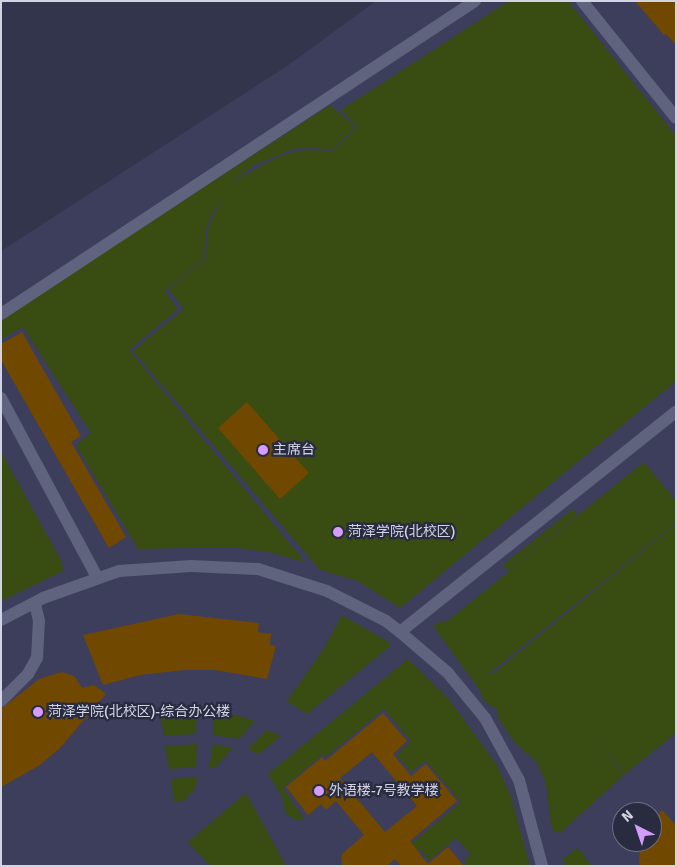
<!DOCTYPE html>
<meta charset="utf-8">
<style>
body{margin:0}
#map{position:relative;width:677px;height:867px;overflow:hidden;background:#33354c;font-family:Signika,"Noto Sans SC",sans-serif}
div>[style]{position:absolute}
.built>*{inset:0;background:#3c3e5b}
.green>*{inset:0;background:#394c12}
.building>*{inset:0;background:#714800}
.street>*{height:12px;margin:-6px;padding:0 6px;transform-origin:6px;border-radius:6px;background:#60637d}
.dots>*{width:14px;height:14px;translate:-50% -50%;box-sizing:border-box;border:2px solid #292b41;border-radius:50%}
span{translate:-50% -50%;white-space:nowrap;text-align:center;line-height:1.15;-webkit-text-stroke:4.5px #292b41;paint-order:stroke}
.poi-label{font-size:14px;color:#d2d4e3}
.left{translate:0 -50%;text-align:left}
.frame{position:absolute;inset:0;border:2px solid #d2d4e3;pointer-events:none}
.north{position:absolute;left:612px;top:802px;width:50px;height:50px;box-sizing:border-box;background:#292b41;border:1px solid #6d6f82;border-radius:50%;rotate:319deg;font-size:14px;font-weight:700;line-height:20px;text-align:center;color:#d2d4e3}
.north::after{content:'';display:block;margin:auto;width:18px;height:22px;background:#d49cfb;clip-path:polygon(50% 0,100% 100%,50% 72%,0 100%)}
</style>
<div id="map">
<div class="built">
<i style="clip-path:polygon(evenodd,376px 1px,676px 1px,676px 866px,1px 866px,1px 251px,287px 66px,376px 1px,622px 812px,652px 812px,652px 842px,622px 842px,622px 812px)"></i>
</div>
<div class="green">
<i style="clip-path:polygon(509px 1px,568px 1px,676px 136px,676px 381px,400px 608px,358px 581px,320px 570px,133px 351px,184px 309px,168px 289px,205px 260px,208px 229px,215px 212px,226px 193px,241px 177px,280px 156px,304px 150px,332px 151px,358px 127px,341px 110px)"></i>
<i style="clip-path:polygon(330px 105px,356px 127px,332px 150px,305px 147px,288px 151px,252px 166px,238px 178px,212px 213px,206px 229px,203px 260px,164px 291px,178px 309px,129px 350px,305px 562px,269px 552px,231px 547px,138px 549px,76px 445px,91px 433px,23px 327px,1px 339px,1px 319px)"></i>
<i style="clip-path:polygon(1px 452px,62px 562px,63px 571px,1px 601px)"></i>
<i style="clip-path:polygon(644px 462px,676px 501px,676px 523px,487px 675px,494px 673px,676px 524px,676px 733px,625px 774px,597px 740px,624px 775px,560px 833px,553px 830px,551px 825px,546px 783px,536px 761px,514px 742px,497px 716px,497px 710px,484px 701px,479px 689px,433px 626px,442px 620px,445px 623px)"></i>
<i style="clip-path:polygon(573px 509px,577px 515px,510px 570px,506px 569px,503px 565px)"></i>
<i style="clip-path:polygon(342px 615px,390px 643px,389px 647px,307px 714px,287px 701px,323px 650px)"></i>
<i style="clip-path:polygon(408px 659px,448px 698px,497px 765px,511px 797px,530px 866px,465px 866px,465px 859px,471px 854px,456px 838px,429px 861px,420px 849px,409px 858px,403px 851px,461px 802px,426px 761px,411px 772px,397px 755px,411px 741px,384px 709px,326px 757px,323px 754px,283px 788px,304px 819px,298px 821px,286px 814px,282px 797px,268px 774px)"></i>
<i style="clip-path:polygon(179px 711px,197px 712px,196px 734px,164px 736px,160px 714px)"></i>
<i style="clip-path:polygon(215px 711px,239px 716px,255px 721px,239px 739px,213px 735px)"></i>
<i style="clip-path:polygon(267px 730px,281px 736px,259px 754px,248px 749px)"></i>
<i style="clip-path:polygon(197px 744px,196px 767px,169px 769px,165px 746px)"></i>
<i style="clip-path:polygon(213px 744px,233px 748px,215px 768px,209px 768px)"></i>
<i style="clip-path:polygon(197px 777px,196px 788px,183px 802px,174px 802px,171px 779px)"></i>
<i style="clip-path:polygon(246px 793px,286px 866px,210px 866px,188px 842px)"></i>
<i style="clip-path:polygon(578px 848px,592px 866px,565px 866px,564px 858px)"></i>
</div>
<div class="building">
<i style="clip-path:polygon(635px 1px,676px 1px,676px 45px,666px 34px,664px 35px)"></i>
<i style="clip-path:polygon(22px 332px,81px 436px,71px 442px,126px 537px,109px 548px,1px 360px,1px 344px)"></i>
<i style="clip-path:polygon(247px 402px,309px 473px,280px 499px,218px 428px)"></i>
<i style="clip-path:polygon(179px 614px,259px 623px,258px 632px,271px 634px,270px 645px,276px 646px,267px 679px,215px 670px,184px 670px,140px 675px,103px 685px,83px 635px)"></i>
<i style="clip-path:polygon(62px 672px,74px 676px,82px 688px,94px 685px,106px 694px,60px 748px,40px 765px,1px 787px,1px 709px,39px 679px)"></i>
<i style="clip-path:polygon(evenodd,383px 713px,407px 741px,393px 754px,411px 776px,426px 764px,457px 801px,410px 841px,428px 864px,448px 847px,464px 866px,401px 866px,395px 859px,387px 866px,341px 866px,342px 854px,364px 835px,336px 801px,326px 810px,321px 804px,308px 815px,286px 787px,322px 757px,325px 761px,383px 713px,372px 752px,417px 806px,385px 832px,340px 778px,372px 752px)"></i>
<i style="clip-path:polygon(662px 810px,676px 825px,676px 866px,639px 866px,640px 842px,652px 842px,652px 822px)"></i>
</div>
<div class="street">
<i style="left:582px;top:1px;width:150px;rotate:51.2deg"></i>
<i style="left:1px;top:314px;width:568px;rotate:-33.44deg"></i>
<i style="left:1px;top:398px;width:203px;rotate:61.8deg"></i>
<i style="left:1px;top:620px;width:47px;rotate:-27.6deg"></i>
<i style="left:43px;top:598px;width:81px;rotate:-19.6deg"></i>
<i style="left:119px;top:571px;width:72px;rotate:-4deg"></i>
<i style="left:191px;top:566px;width:67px;rotate:2.6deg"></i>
<i style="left:258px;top:569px;width:72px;rotate:17.7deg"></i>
<i style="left:327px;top:591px;width:66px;rotate:27deg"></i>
<i style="left:386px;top:621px;width:18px;rotate:38deg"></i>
<i style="left:400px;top:632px;width:63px;rotate:40.5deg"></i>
<i style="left:448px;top:673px;width:58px;rotate:50.6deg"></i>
<i style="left:485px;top:718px;width:71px;rotate:61.3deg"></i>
<i style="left:519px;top:780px;width:89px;rotate:75deg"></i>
<i style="left:400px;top:632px;width:353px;rotate:-38.6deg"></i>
<i style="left:1px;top:701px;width:38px;rotate:-45deg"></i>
<i style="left:28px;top:674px;width:18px;rotate:-61deg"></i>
<i style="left:37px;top:658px;width:37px;rotate:-87deg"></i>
<i style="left:39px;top:621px;width:18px;rotate:-103deg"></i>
</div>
<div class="dots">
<i style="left:263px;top:450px;background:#d49cfb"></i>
<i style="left:338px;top:532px;background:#d49cfb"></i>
<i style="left:38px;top:712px;background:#d49cfb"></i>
<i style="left:319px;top:791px;background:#d49cfb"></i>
</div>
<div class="poi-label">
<span class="left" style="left:273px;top:450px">主席台</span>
<span class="left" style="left:348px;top:532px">菏泽学院(北校区)</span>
<span class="left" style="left:48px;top:712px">菏泽学院(北校区)-综合办公楼</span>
<span class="left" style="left:329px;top:791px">外语楼-7号教学楼</span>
</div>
<div class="frame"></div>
<div class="north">N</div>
</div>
